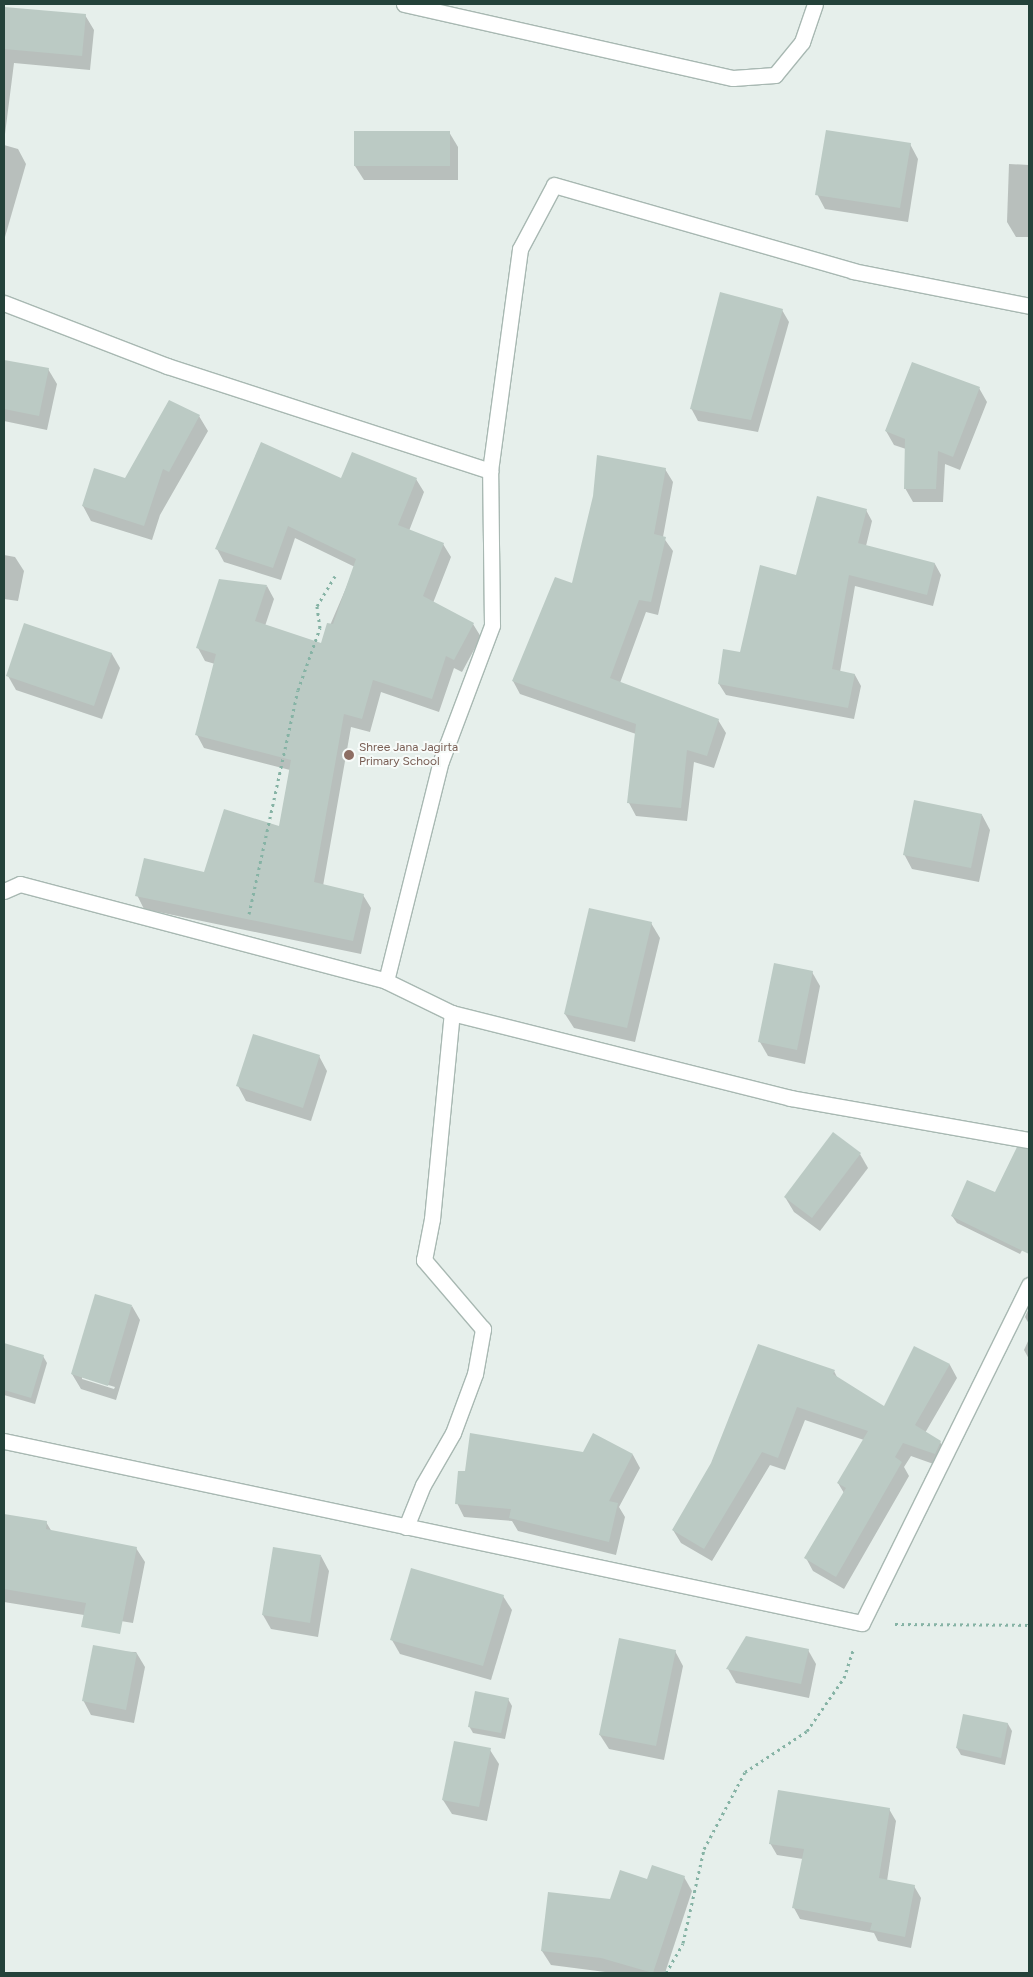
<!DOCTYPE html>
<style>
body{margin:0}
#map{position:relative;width:1033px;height:1977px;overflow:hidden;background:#e6efeb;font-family:Figtree,sans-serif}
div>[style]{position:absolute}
.shadow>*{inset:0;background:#0003}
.building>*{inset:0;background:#bbcac4}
.path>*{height:3px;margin-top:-1.5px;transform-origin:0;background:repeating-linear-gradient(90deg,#86b3a5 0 2.5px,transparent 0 6.5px)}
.roads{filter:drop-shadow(1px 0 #a8b8b2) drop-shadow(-1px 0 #a8b8b2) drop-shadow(0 1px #a8b8b2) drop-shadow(0 -1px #a8b8b2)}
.minor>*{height:15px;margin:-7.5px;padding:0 7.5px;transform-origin:7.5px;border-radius:7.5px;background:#fff}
.dots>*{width:14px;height:14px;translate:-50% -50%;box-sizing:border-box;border:2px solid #f7fbf9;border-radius:50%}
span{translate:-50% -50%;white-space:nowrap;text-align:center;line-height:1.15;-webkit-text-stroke:4px #f7fbf9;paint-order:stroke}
.education-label{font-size:12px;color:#785e54}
.left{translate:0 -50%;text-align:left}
.frame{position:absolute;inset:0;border:5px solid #24423a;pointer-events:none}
</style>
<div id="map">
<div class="shadow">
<i style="clip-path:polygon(4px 8px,85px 15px,94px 30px,90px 70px,14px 63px,4px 142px)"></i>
<i style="clip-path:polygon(449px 132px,458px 147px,458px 180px,364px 180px,355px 166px)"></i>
<i style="clip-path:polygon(910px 144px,918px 159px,908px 222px,825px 209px,817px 194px)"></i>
<i style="clip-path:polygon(4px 145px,18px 149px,26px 164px,5px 237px)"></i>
<i style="clip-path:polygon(1009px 164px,1029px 165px,1029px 237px,1016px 237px,1007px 222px)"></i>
<i style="clip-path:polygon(782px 310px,789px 322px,758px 432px,698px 421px,691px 408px)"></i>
<i style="clip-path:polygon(4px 361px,48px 369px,57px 384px,47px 430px,4px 421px)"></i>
<i style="clip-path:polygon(979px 388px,987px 402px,960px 470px,945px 464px,943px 502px,913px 502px,905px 488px,906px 449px,894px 445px,886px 431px)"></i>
<i style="clip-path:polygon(169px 402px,199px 416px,208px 431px,160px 515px,152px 540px,91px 521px,83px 506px,95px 470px,126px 480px)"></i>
<i style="clip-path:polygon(665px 469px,673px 482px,663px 537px,673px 551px,658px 615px,646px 612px,620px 683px,718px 720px,726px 733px,714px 768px,694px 762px,687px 821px,636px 816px,629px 803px,636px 734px,520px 694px,513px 681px,573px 585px)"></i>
<i style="clip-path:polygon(342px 479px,416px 479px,424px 492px,409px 531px,443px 544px,451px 557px,433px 603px,473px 624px,481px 637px,462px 672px,454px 668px,439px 712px,381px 692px,370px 732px,351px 727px,323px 886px,363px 895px,371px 908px,361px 954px,144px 909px,137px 895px,204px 873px,280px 828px,290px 770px,204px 748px,197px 735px,215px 664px,205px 661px,198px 648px,267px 586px,274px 599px,265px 626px,322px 644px,355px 567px,295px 538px,281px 580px,224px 562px,217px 549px)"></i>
<i style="clip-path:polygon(866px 510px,872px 521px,866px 546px,935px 564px,941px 575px,933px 606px,855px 586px,840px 672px,855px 675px,861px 686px,854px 719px,726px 695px,719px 684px,797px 577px)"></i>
<i style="clip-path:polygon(4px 555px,15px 557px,24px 571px,18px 601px,4px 599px)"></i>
<i style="clip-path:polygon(112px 654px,120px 668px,102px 719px,16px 690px,8px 676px)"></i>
<i style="clip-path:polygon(982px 815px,990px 830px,979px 882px,912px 869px,904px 854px)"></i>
<i style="clip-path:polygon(651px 923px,660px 938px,635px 1042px,574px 1028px,565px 1014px)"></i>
<i style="clip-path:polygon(812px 972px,820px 986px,805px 1064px,768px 1056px,760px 1042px)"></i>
<i style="clip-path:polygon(319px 1056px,327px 1071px,311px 1121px,246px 1101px,238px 1086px)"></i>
<i style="clip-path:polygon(860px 1154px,868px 1168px,820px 1231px,794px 1212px,785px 1197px)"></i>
<i style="clip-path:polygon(1013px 1159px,1029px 1167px,1029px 1238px,1020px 1254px,957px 1223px,952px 1216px,996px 1194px)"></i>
<i style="clip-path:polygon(evenodd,132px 1306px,140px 1320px,116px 1400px,81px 1389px,72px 1374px,132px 1306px,82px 1377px,115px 1387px,114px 1389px,82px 1379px,82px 1377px)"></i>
<i style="clip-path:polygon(1029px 1308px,1029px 1324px,1025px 1317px)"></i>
<i style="clip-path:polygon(1029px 1339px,1029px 1359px,1024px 1350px)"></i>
<i style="clip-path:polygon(7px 1345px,43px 1356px,47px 1363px,35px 1404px,4px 1395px)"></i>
<i style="clip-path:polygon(915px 1348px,950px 1365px,957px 1378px,925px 1433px,940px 1442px,948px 1456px,942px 1467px,911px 1456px,904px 1467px,909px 1476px,844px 1589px,813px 1571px,806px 1558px,844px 1493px,838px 1483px,864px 1440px,805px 1420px,785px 1470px,770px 1465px,712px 1561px,681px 1543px,673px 1530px,712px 1464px,834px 1371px,838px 1379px,885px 1408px)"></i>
<i style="clip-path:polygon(583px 1453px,633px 1455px,640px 1468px,619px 1507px,625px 1517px,616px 1555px,518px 1531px,512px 1521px,464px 1517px,457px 1503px)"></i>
<i style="clip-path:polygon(4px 1515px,46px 1522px,52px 1532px,136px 1548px,145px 1562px,133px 1623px,4px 1602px)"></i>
<i style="clip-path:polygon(321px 1556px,329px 1571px,318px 1637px,271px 1629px,263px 1615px)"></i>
<i style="clip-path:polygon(503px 1596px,512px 1610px,491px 1680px,400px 1654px,392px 1640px)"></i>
<i style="clip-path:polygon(808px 1650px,816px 1664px,809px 1698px,736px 1683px,728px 1669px)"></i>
<i style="clip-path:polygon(93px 1651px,136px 1652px,145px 1667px,134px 1723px,91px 1715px,83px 1700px)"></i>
<i style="clip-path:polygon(675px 1651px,683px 1666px,664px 1760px,609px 1749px,600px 1735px)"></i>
<i style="clip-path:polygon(508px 1699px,512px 1706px,505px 1739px,473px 1733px,469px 1726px)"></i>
<i style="clip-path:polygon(964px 1716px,1008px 1724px,1012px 1731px,1005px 1765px,961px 1755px,957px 1748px)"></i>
<i style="clip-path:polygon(490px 1750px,499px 1764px,487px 1821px,452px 1814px,443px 1800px)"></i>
<i style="clip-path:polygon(889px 1809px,896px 1821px,887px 1881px,914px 1886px,921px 1898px,911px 1948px,878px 1941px,874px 1933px,800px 1919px,794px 1908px,803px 1859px,777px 1855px,770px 1843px)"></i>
<i style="clip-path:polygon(684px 1877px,692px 1891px,665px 1973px,613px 1973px,551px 1965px,542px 1951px,611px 1901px,648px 1881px)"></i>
</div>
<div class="building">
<i style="clip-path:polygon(4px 7px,86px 14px,82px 56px,4px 49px)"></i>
<i style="clip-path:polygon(826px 130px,911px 143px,900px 208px,815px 195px)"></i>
<i style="clip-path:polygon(354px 131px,450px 131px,450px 166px,354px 166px)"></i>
<i style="clip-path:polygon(720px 292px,783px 309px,751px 420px,690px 409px)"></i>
<i style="clip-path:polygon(4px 360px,49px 368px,39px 416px,4px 409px)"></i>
<i style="clip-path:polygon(912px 362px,980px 387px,953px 457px,938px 451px,936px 489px,904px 489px,905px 439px,885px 431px)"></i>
<i style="clip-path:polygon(169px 400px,200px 415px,169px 472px,163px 469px,144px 526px,82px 506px,94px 468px,125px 478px)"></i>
<i style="clip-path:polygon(261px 442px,341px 478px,352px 452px,417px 478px,398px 525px,444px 543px,423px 596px,474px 623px,454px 660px,446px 656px,432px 699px,373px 680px,362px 719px,344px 714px,314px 882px,364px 894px,353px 941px,135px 896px,144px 858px,204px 872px,224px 809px,279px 826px,291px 760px,195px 735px,216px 654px,196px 648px,219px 579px,267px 585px,255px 621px,321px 643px,327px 623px,333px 624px,356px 559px,288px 526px,273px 568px,215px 549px)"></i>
<i style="clip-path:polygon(597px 455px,666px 468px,654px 534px,666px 537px,651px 602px,639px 600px,610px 678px,719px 719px,707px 756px,687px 750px,681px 808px,627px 803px,636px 724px,512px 681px,555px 577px,572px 583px,593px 496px)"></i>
<i style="clip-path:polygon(817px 496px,867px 509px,858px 543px,935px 563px,927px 595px,849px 575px,832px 669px,855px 674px,848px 708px,718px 684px,723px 649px,740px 652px,760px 565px,796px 575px)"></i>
<i style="clip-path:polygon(24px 623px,112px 653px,94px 706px,6px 676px)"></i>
<i style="clip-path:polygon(914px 800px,982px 814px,971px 868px,903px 855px)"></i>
<i style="clip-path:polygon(589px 908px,652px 922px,627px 1028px,564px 1014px)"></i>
<i style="clip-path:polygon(774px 963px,813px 971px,797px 1050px,758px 1042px)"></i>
<i style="clip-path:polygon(253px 1034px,320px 1055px,303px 1108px,236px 1086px)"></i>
<i style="clip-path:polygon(833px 1132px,861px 1153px,812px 1218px,784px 1197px)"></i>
<i style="clip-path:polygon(1017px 1147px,1029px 1149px,1029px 1254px,951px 1216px,967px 1180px,995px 1192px)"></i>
<i style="clip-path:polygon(95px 1294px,132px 1305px,108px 1386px,71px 1374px)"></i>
<i style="clip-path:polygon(4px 1343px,44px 1355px,31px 1398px,4px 1390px)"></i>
<i style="clip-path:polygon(758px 1344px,835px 1370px,833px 1374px,884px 1406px,914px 1346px,950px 1364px,915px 1425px,941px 1441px,935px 1454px,903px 1443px,895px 1457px,902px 1462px,836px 1577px,804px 1558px,846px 1488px,837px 1483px,868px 1431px,797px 1407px,778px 1458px,762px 1452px,704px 1549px,672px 1530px,711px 1463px)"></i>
<i style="clip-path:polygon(470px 1433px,583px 1452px,593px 1433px,633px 1454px,609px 1501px,618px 1503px,609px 1542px,509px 1518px,511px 1509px,455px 1504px,458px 1471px,465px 1471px)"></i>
<i style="clip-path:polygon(4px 1514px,47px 1521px,46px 1529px,137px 1547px,120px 1634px,81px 1627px,86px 1603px,4px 1589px)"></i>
<i style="clip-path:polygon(273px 1547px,321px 1555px,310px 1623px,262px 1615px)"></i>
<i style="clip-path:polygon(411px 1568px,504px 1595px,483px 1666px,390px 1640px)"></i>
<i style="clip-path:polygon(746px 1636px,809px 1649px,801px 1684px,726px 1669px)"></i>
<i style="clip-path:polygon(619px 1638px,676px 1650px,656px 1746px,599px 1735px)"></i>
<i style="clip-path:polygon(93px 1645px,137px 1653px,126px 1710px,82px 1701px)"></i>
<i style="clip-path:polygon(475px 1691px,509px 1698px,501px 1733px,468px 1727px)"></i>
<i style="clip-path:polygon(963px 1714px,1008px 1723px,1001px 1758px,956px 1748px)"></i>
<i style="clip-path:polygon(454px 1741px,491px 1748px,479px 1807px,442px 1800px)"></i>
<i style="clip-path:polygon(778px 1790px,890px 1808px,879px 1878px,915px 1885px,905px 1937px,870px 1930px,872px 1923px,792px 1908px,804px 1849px,769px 1844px)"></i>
<i style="clip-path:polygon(652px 1865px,685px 1876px,653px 1973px,601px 1958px,541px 1951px,548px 1892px,610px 1899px,620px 1870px,647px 1879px)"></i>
</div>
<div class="path">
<i style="left:249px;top:914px;width:229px;rotate:-77.7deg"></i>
<i style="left:298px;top:690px;width:66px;rotate:-70.5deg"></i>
<i style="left:320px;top:628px;width:22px;rotate:-98deg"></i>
<i style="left:317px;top:606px;width:35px;rotate:-59deg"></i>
<i style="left:895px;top:1624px;width:134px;rotate:0.4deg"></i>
<i style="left:666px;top:1973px;width:34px;rotate:-60deg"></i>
<i style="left:683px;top:1943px;width:96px;rotate:-77.4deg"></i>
<i style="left:704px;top:1849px;width:87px;rotate:-62deg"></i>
<i style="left:745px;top:1772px;width:74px;rotate:-33.5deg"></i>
<i style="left:807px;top:1731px;width:65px;rotate:-55.1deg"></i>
<i style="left:844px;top:1678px;width:29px;rotate:-72deg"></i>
</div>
<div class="roads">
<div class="minor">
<i style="left:404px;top:4px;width:337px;rotate:12.7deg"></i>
<i style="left:733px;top:78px;width:42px;rotate:-4.1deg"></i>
<i style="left:775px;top:75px;width:43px;rotate:-50.7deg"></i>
<i style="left:802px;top:42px;width:40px;rotate:-71.1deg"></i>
<i style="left:4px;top:303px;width:175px;rotate:21.1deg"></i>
<i style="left:167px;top:366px;width:340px;rotate:18deg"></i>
<i style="left:490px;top:471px;width:224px;rotate:-82.3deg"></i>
<i style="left:520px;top:249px;width:72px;rotate:-62deg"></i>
<i style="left:554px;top:185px;width:311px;rotate:16deg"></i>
<i style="left:853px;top:271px;width:179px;rotate:11.2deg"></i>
<i style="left:4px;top:891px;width:17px;rotate:-24deg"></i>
<i style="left:20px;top:884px;width:379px;rotate:14.8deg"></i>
<i style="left:386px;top:981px;width:73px;rotate:25.9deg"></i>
<i style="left:452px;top:1013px;width:349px;rotate:14.1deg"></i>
<i style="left:790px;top:1098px;width:243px;rotate:10deg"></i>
<i style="left:386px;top:981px;width:227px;rotate:-76deg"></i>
<i style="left:441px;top:761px;width:145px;rotate:-69.4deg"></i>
<i style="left:492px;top:625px;width:154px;rotate:-90.7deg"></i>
<i style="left:4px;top:1441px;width:877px;rotate:11.98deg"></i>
<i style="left:862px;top:1623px;width:377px;rotate:-63.7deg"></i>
<i style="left:406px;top:1527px;width:45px;rotate:-68deg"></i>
<i style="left:423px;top:1485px;width:60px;rotate:-60deg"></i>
<i style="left:453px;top:1433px;width:63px;rotate:-69.6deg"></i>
<i style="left:475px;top:1374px;width:46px;rotate:-79.9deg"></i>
<i style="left:483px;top:1329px;width:91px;rotate:-130.5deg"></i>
<i style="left:424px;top:1260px;width:42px;rotate:-79deg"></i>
<i style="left:432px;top:1219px;width:207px;rotate:-84.5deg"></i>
</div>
</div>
<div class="dots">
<i style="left:349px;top:755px;background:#8d6e63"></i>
</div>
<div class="education-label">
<span class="left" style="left:359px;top:755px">Shree Jana Jagirta<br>Primary School</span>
</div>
<div class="frame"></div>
</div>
